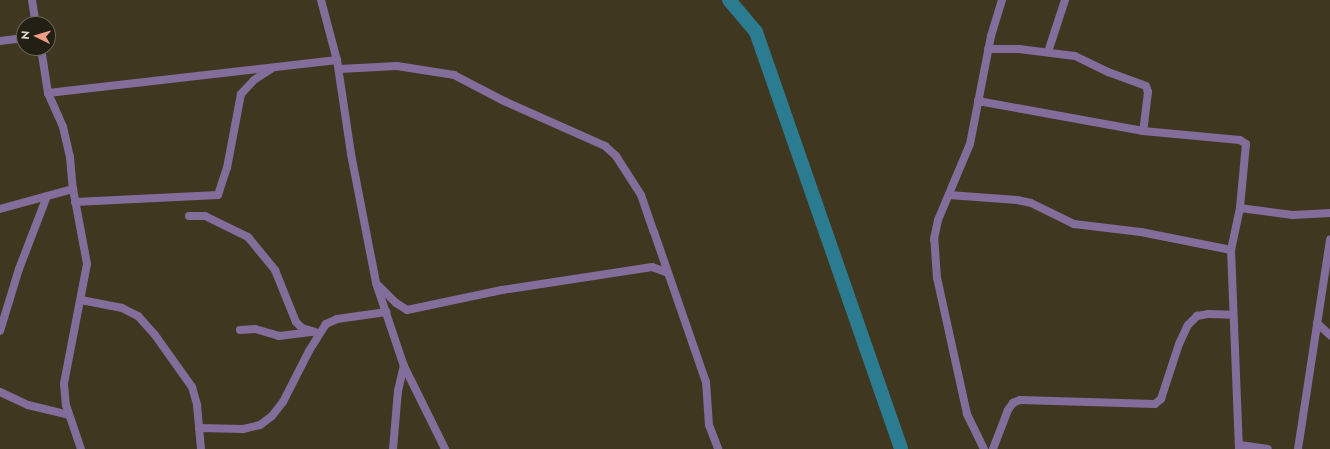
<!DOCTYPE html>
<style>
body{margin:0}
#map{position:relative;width:1330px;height:449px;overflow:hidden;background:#3f371f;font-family:Jost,sans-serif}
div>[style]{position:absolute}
.river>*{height:14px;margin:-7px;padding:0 7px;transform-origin:7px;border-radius:7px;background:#2c7c91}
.minor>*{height:8px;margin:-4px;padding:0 4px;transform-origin:4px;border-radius:4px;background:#826d9b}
span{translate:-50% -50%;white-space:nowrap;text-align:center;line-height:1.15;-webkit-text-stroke:3px #221f14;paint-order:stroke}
.north{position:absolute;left:16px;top:16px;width:40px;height:40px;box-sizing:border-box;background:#221f14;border:1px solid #6c685c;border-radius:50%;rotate:275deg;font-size:11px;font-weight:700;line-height:16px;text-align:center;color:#dbd6c8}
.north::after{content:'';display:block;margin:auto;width:14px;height:18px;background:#f49e8a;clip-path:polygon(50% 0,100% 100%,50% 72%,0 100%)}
</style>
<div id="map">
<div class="river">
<i style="left:729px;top:0;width:42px;rotate:49.8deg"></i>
<i style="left:756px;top:32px;width:441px;rotate:70.8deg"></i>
</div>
<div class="minor">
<i style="left:32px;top:0;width:24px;rotate:81deg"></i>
<i style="left:321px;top:0;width:62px;rotate:75.1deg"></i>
<i style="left:337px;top:60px;width:95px;rotate:81.5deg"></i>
<i style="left:351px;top:154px;width:131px;rotate:79deg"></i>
<i style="left:376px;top:283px;width:88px;rotate:71.4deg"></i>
<i style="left:404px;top:366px;width:93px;rotate:63.7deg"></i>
<i style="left:0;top:41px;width:24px;rotate:-7deg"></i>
<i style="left:41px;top:48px;width:46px;rotate:81.2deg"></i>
<i style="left:48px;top:93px;width:37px;rotate:66deg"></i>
<i style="left:63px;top:127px;width:31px;rotate:77deg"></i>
<i style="left:70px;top:157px;width:32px;rotate:85deg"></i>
<i style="left:73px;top:189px;width:76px;rotate:79.4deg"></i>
<i style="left:87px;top:264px;width:122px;rotate:100.9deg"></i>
<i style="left:64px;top:384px;width:21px;rotate:85deg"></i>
<i style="left:66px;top:405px;width:46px;rotate:71.2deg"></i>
<i style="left:988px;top:49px;width:31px"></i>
<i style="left:1019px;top:49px;width:56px;rotate:7.1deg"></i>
<i style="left:1075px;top:56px;width:37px;rotate:26deg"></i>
<i style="left:1108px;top:72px;width:40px;rotate:20.2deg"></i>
<i style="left:1146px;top:86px;width:6px;rotate:72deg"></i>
<i style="left:1148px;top:92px;width:39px;rotate:97deg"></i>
<i style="left:1048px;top:52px;width:55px;rotate:-71.9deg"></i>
<i style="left:339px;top:69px;width:58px;rotate:-3deg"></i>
<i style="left:397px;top:66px;width:58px;rotate:9deg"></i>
<i style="left:454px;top:75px;width:56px;rotate:27.5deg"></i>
<i style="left:504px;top:101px;width:111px;rotate:24deg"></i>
<i style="left:605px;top:146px;width:15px;rotate:42deg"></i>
<i style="left:616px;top:156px;width:46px;rotate:57.3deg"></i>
<i style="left:641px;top:195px;width:39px;rotate:71deg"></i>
<i style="left:654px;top:232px;width:159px;rotate:70.9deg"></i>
<i style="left:706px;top:382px;width:43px;rotate:86deg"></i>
<i style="left:709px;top:425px;width:26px;rotate:69deg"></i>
<i style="left:48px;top:93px;width:291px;rotate:-6.5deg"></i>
<i style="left:978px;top:101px;width:168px;rotate:10.3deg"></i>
<i style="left:1143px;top:131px;width:97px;rotate:5.3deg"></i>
<i style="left:1240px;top:140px;width:7px;rotate:34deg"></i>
<i style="left:1246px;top:144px;width:64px;rotate:95.4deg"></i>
<i style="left:1240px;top:208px;width:43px;rotate:102.1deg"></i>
<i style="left:1231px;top:250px;width:199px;rotate:87.7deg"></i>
<i style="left:949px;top:195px;width:68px;rotate:4.2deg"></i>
<i style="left:1017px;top:200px;width:14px;rotate:12deg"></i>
<i style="left:1031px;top:203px;width:48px;rotate:26deg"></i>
<i style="left:1074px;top:224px;width:67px;rotate:6.8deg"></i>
<i style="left:1141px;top:232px;width:92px;rotate:11.3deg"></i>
<i style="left:75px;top:202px;width:143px;rotate:-2.8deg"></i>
<i style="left:218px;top:195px;width:28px;rotate:-72deg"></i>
<i style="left:227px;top:168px;width:75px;rotate:-79.3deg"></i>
<i style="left:241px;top:94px;width:19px;rotate:-47deg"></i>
<i style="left:254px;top:80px;width:20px;rotate:-33deg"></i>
<i style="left:1240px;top:208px;width:53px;rotate:7.5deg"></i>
<i style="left:1293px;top:215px;width:37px;rotate:-3deg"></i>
<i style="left:0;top:209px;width:76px;rotate:-15.3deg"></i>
<i style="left:189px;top:216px;width:16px"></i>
<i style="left:205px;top:216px;width:48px;rotate:26deg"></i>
<i style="left:248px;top:237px;width:43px;rotate:50.7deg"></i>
<i style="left:275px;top:270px;width:56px;rotate:68deg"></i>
<i style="left:296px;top:322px;width:8px;rotate:45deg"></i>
<i style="left:302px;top:328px;width:14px;rotate:17deg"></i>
<i style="left:379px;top:286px;width:24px;rotate:45deg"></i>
<i style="left:396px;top:303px;width:13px;rotate:32deg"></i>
<i style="left:407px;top:310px;width:97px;rotate:-11.9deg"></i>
<i style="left:502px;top:290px;width:152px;rotate:-8.7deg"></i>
<i style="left:652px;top:267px;width:15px;rotate:20deg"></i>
<i style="left:81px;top:300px;width:42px;rotate:11deg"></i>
<i style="left:122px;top:308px;width:18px;rotate:27deg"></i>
<i style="left:138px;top:316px;width:25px;rotate:48deg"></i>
<i style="left:155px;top:335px;width:64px;rotate:54.6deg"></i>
<i style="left:192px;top:387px;width:19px;rotate:74deg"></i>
<i style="left:197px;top:405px;width:44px;rotate:84.8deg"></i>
<i style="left:1317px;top:323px;width:18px;rotate:43deg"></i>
<i style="left:240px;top:330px;width:15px;rotate:-4deg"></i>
<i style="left:255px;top:329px;width:25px;rotate:16deg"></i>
<i style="left:279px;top:336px;width:34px;rotate:-7deg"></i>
<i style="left:0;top:331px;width:65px;rotate:-73deg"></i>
<i style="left:19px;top:269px;width:78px;rotate:-69deg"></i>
<i style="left:0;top:392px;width:31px;rotate:25deg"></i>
<i style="left:28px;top:405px;width:42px;rotate:13.7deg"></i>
<i style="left:199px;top:428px;width:44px;rotate:1.3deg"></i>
<i style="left:243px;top:429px;width:17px;rotate:-13deg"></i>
<i style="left:260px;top:425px;width:15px;rotate:-37deg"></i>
<i style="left:272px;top:416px;width:18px;rotate:-52deg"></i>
<i style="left:283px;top:402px;width:57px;rotate:-63deg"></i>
<i style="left:309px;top:351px;width:32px;rotate:-58deg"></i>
<i style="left:326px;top:324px;width:12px;rotate:-24deg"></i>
<i style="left:337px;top:319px;width:50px;rotate:-8deg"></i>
<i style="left:1240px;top:445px;width:28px;rotate:8deg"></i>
<i style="left:393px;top:449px;width:58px;rotate:-85.1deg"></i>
<i style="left:398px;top:391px;width:26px;rotate:-77deg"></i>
<i style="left:984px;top:449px;width:39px;rotate:-116deg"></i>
<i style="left:967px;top:414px;width:139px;rotate:-102.4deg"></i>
<i style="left:937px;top:278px;width:39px;rotate:-94deg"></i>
<i style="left:934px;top:239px;width:19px;rotate:-78deg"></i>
<i style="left:938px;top:220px;width:82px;rotate:-67.2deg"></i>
<i style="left:970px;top:144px;width:110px;rotate:-79deg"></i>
<i style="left:991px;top:36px;width:38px;rotate:-73deg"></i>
<i style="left:993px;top:449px;width:42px;rotate:-69deg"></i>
<i style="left:1008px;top:410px;width:9px;rotate:-54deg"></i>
<i style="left:1013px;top:403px;width:8px;rotate:-23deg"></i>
<i style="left:1020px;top:400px;width:135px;rotate:1.7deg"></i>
<i style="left:1155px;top:404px;width:8px;rotate:-40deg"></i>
<i style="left:1161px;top:399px;width:58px;rotate:-71.9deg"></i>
<i style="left:1179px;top:344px;width:21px;rotate:-65deg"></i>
<i style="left:1188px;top:325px;width:13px;rotate:-45deg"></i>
<i style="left:1197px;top:316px;width:11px;rotate:-10deg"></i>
<i style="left:1208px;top:314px;width:25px;rotate:2deg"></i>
<i style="left:1298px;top:449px;width:212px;rotate:-81.3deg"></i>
</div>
<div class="north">N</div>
</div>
